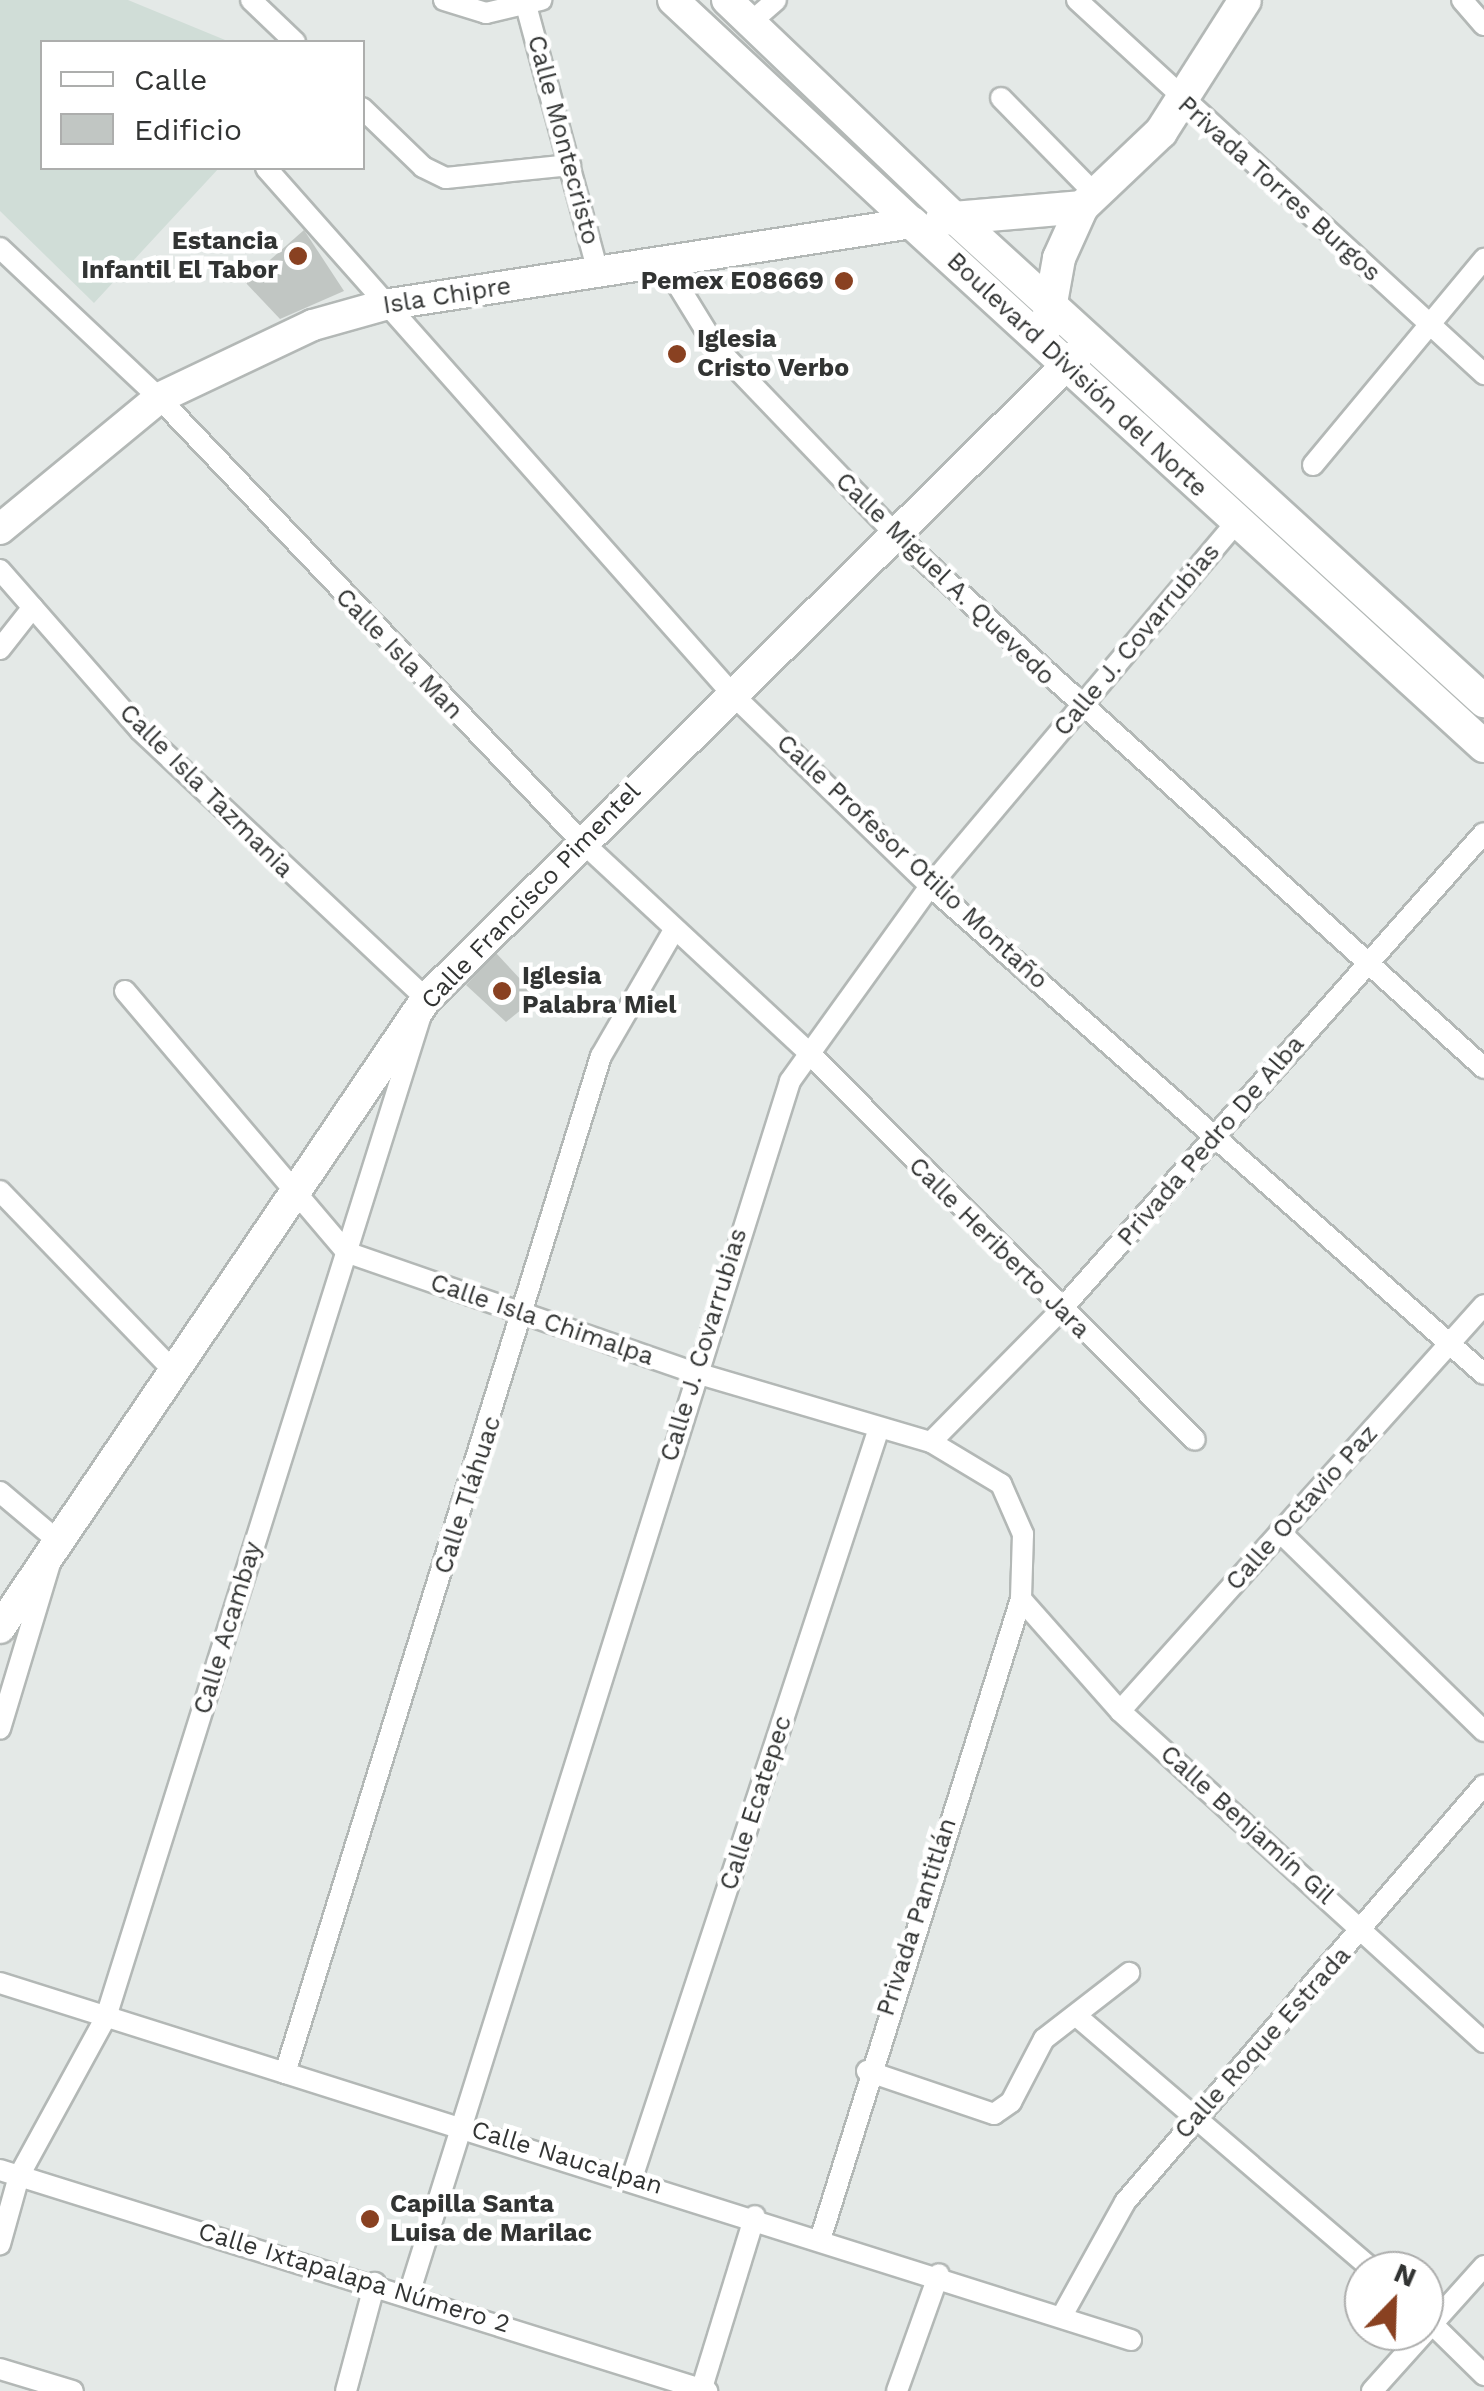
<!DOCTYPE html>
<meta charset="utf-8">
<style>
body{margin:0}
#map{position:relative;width:1484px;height:2391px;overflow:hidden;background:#e4e9e7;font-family:"Work Sans",sans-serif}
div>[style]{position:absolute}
.built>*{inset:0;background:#d0ddd7}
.building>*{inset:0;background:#c1c6c3}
.roads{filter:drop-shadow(2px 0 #b3b8b6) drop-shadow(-2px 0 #b3b8b6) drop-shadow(0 2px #b3b8b6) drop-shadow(0 -2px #b3b8b6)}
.street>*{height:20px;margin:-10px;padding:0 10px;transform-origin:10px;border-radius:10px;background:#fff}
.secondary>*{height:30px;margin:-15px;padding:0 15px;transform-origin:15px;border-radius:15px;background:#fff}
.primary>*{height:32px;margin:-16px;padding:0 16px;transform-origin:16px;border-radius:16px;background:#fff}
.dots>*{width:28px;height:28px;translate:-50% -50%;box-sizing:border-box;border:5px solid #fff;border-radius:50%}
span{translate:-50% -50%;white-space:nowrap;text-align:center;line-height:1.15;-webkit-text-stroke:9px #fff;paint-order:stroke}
.street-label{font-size:25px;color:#323433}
.poi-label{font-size:25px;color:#323433;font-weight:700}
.right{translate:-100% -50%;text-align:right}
.left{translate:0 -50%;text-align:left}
.legend{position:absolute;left:40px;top:40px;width:325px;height:130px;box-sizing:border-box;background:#fff;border:2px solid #adaead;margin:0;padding:12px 18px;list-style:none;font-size:30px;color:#323433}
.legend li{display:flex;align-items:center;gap:20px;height:50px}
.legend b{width:50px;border:2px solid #adaead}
.north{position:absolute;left:1344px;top:2251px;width:100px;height:100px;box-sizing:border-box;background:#fff;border:2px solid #adaead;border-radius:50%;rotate:23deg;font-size:28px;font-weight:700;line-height:40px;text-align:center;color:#323433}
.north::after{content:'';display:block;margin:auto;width:35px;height:45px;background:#894121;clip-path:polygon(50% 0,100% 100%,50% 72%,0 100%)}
</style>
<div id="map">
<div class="built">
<i style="clip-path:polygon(0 0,128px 0,230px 42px,42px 42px,42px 168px,219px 168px,94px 303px,0 211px)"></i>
</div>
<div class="building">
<i style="clip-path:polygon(304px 230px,344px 291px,280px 319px,245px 282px)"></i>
<i style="clip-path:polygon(496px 953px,537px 997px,506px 1022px,466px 985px)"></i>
</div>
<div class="roads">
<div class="street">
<i style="left:251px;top:0;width:61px;rotate:43.7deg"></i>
<i style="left:444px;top:0;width:44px;rotate:17.2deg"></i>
<i style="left:486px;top:13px;width:57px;rotate:-13.3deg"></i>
<i style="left:1077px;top:0;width:553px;rotate:42.58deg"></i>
<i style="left:1462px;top:0;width:33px;rotate:49deg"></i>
<i style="left:527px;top:9px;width:272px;rotate:74.9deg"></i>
<i style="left:751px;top:22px;width:33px;rotate:-41deg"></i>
<i style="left:1001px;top:98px;width:136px;rotate:45.6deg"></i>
<i style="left:362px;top:108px;width:85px;rotate:44deg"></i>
<i style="left:423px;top:167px;width:25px;rotate:26deg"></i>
<i style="left:446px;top:178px;width:125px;rotate:-6deg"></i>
<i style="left:266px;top:168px;width:704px;rotate:48.45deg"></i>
<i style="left:733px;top:695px;width:274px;rotate:44.1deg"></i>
<i style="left:930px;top:886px;width:738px;rotate:41.38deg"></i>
<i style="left:0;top:248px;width:219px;rotate:43.3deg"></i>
<i style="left:159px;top:398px;width:612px;rotate:46.39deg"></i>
<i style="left:581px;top:841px;width:309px;rotate:42.9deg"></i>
<i style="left:807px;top:1051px;width:549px;rotate:45.07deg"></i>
<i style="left:663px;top:261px;width:101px;rotate:58.4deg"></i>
<i style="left:716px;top:347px;width:266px;rotate:46.2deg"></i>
<i style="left:900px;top:539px;width:788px;rotate:42.17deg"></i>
<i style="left:1313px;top:465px;width:268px;rotate:-50.3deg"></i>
<i style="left:0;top:570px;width:213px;rotate:48.8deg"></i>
<i style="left:140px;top:730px;width:393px;rotate:43.2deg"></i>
<i style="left:426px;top:999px;width:1067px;rotate:107.45deg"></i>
<i style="left:106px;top:2017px;width:181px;rotate:118.7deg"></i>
<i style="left:19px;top:2176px;width:71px;rotate:105.6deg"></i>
<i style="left:0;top:649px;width:53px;rotate:-51.8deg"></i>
<i style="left:125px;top:991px;width:342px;rotate:49.7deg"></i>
<i style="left:346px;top:1252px;width:370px;rotate:19.1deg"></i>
<i style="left:696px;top:1373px;width:245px;rotate:16.4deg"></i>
<i style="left:931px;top:1442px;width:82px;rotate:31deg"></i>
<i style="left:1001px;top:1484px;width:55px;rotate:66.3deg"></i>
<i style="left:1023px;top:1534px;width:65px;rotate:91.8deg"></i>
<i style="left:1021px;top:1599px;width:669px;rotate:107.41deg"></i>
<i style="left:0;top:1191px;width:248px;rotate:46deg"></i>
<i style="left:931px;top:1442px;width:182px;rotate:-45.4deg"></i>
<i style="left:1059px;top:1312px;width:640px;rotate:-48.42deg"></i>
<i style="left:0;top:1492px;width:75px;rotate:40.1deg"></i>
<i style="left:57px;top:1540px;width:197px;rotate:106.8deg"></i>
<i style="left:1280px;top:1532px;width:285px;rotate:44.3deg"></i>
<i style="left:1021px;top:1599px;width:149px;rotate:48.5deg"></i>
<i style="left:1120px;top:1711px;width:492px;rotate:42.3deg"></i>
<i style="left:1120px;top:1711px;width:545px;rotate:-48.12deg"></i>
<i style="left:0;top:1983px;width:1186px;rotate:17.52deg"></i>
<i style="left:1079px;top:2018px;width:389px;rotate:40.6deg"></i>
<i style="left:867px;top:2071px;width:134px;rotate:18.7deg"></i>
<i style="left:994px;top:2114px;width:21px;rotate:-35deg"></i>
<i style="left:1011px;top:2102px;width:71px;rotate:-62.4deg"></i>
<i style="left:1044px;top:2039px;width:108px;rotate:-37.8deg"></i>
<i style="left:285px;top:2073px;width:1065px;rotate:-72.74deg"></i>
<i style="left:601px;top:1056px;width:146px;rotate:-59.9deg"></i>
<i style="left:0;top:2170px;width:741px;rotate:17.36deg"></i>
<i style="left:632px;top:2178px;width:790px;rotate:-71.77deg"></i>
<i style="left:409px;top:2294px;width:1271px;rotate:-72.56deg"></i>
<i style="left:790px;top:1081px;width:240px;rotate:-54.3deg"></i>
<i style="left:930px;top:886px;width:476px;rotate:-49.9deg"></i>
<i style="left:1063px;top:2314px;width:128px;rotate:-61deg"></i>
<i style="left:1125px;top:2202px;width:550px;rotate:-49.27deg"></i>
<i style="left:1425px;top:2317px;width:83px;rotate:44.5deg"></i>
<i style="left:0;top:2369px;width:76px;rotate:16.8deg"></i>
<i style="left:346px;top:2391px;width:112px;rotate:-75deg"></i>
<i style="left:701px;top:2391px;width:183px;rotate:-72.9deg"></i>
<i style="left:897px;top:2391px;width:124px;rotate:-70.3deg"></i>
<i style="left:1372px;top:2391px;width:168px;rotate:-48.1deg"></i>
</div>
<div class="secondary">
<i style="left:673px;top:0;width:327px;rotate:43deg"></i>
<i style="left:727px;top:0;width:314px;rotate:43.7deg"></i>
<i style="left:0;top:529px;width:206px;rotate:-39.5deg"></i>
<i style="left:159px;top:398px;width:170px;rotate:-25.4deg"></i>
<i style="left:313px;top:325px;width:74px;rotate:-15.7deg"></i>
<i style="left:384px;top:305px;width:534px;rotate:-8.83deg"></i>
<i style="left:0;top:1628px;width:760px;rotate:-55.89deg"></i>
<i style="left:426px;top:999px;width:926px;rotate:-44.69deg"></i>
</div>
<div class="primary">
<i style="left:954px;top:217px;width:718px;rotate:42.4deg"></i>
<i style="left:942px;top:219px;width:141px;rotate:-4.9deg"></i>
<i style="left:912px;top:223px;width:775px;rotate:42.44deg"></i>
<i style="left:1047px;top:325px;width:68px;rotate:-79.8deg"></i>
<i style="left:1059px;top:258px;width:56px;rotate:-65.7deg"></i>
<i style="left:1082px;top:207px;width:109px;rotate:-43.5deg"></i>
<i style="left:1161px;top:132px;width:156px;rotate:-57.5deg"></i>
</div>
</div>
<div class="dots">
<i style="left:298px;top:256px;background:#894121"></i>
<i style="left:844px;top:281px;background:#894121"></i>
<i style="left:677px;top:354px;background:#894121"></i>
<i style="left:502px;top:991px;background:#894121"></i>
<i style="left:370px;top:2219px;background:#894121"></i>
</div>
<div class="street-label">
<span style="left:563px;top:140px;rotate:75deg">Calle Montecristo</span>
<span style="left:1279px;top:189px;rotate:42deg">Privada Torres Burgos</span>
<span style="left:447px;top:296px;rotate:-9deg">Isla Chipre</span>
<span style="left:1077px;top:375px;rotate:43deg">Boulevard División del Norte</span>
<span style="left:945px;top:579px;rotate:44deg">Calle Miguel A. Quevedo</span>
<span style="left:1137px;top:640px;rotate:-50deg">Calle J. Covarrubias</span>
<span style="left:399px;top:654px;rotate:46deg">Calle Isla Man</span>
<span style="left:206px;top:791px;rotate:45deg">Calle Isla Tazmania</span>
<span style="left:912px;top:862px;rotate:43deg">Calle Profesor Otilio Montaño</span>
<span style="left:531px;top:896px;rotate:-46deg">Calle Francisco Pimentel</span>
<span style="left:1211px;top:1141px;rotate:-49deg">Privada Pedro De Alba</span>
<span style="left:999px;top:1248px;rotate:45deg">Calle Heriberto Jara</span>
<span style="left:542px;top:1320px;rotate:19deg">Calle Isla Chimalpa</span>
<span style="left:704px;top:1345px;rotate:-73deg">Calle J. Covarrubias</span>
<span style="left:468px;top:1495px;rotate:-72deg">Calle Tláhuac</span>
<span style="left:1302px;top:1508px;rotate:-48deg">Calle Octavio Paz</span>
<span style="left:228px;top:1628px;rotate:-73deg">Calle Acambay</span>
<span style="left:756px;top:1803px;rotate:-72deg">Calle Ecatepec</span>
<span style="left:1247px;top:1825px;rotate:42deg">Calle Benjamín Gil</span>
<span style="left:917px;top:1917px;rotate:-72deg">Privada Pantitlán</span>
<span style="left:1263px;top:2043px;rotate:-48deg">Calle Roque Estrada</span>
<span style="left:567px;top:2158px;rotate:17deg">Calle Naucalpan</span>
<span style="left:354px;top:2278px;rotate:17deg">Calle Ixtapalapa Número 2</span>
</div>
<div class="poi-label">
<span class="right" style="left:278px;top:256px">Estancia<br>Infantil El Tabor</span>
<span class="right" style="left:824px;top:281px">Pemex E08669</span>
<span class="left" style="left:697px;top:354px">Iglesia<br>Cristo Verbo</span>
<span class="left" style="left:522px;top:991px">Iglesia<br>Palabra Miel</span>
<span class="left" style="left:390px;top:2219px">Capilla Santa<br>Luisa de Marilac</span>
</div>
<ul class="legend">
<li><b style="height:12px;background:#fff"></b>Calle</li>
<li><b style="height:28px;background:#c1c6c3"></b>Edificio</li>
</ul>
<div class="north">N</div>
</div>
